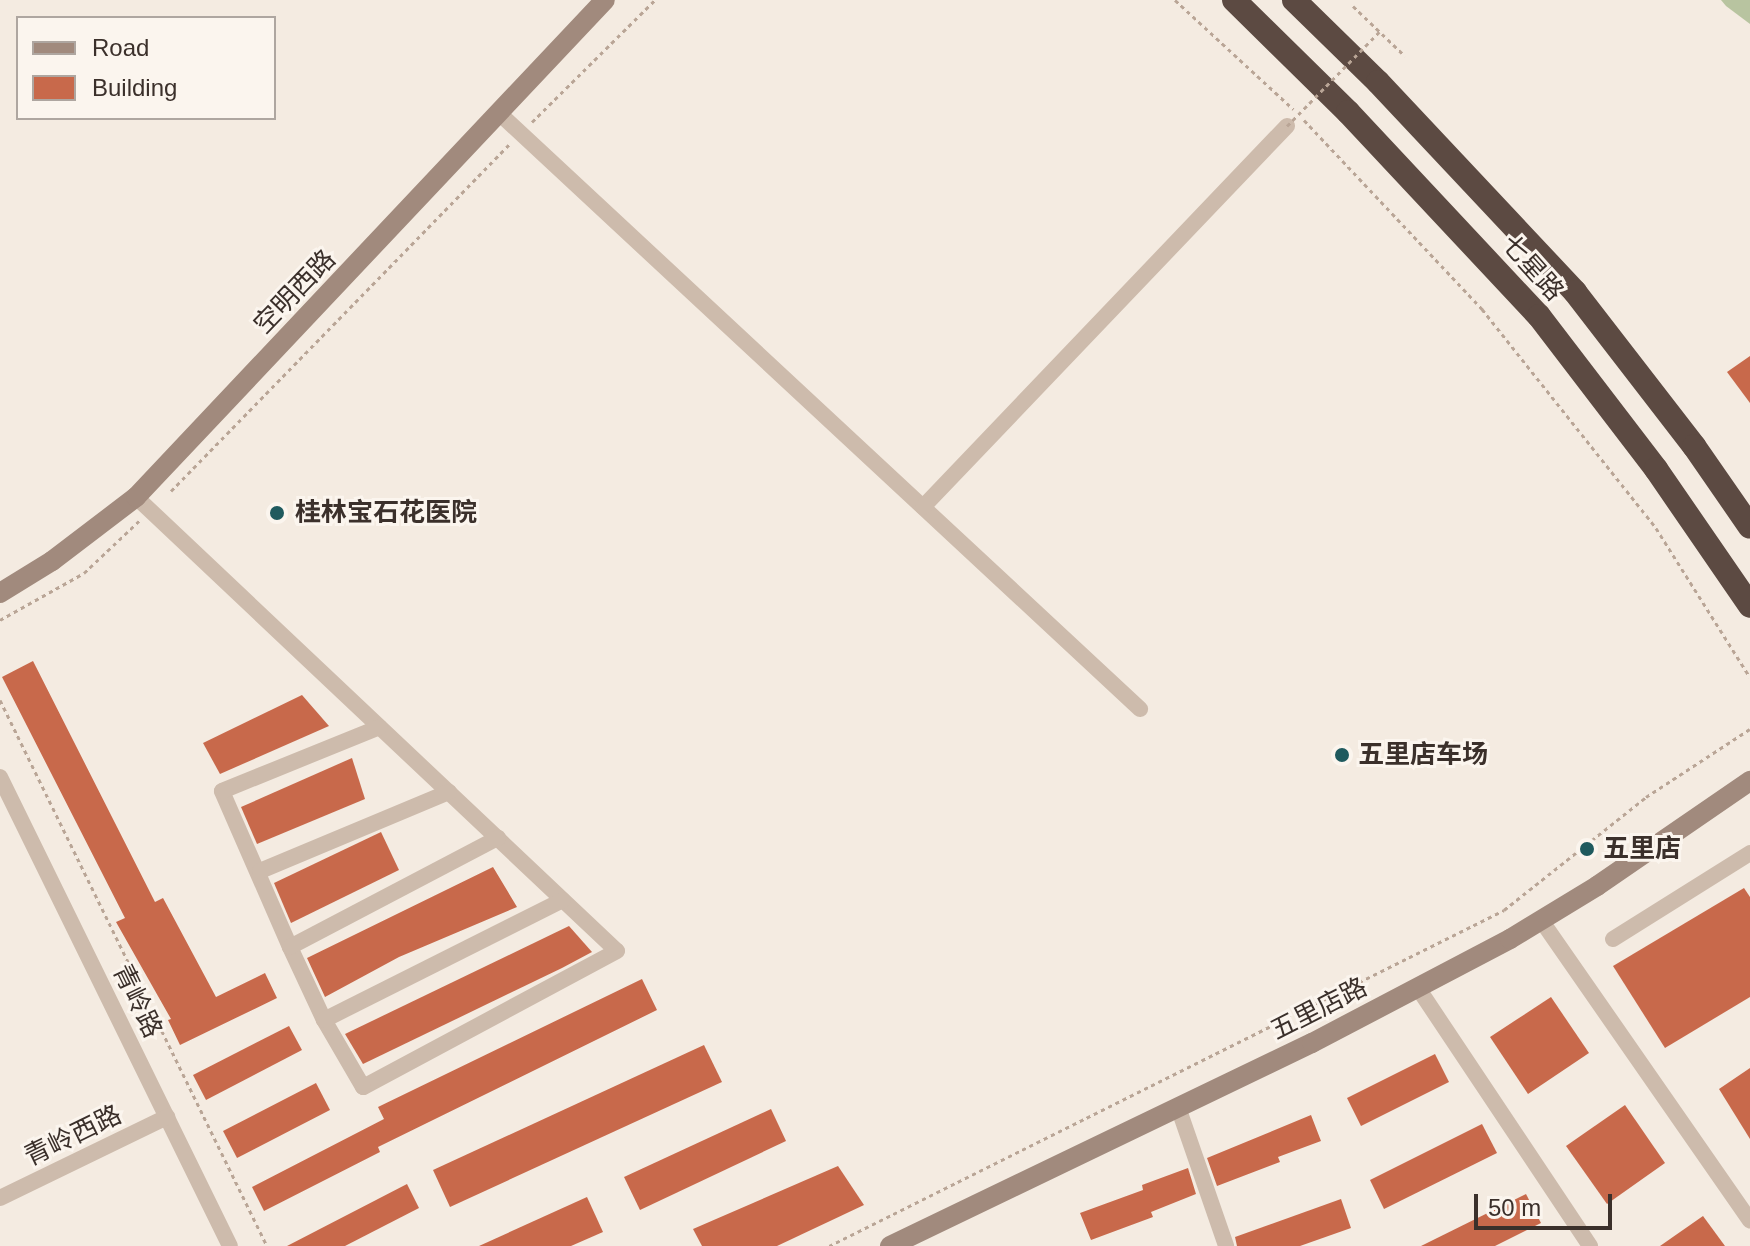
<!DOCTYPE html>
<meta charset="utf-8">
<style>
body{margin:0}
#map{position:relative;width:1750px;height:1246px;overflow:hidden;background:#f4ebe1;font-family:Helvetica,"Noto Sans SC",sans-serif}
div>[style]{position:absolute}
.green>*{inset:0;background:#b8c4a0}
.building>*{inset:0;background:#c8694b}
.path>*{height:3px;margin-top:-1.5px;transform-origin:0;background:repeating-linear-gradient(90deg,#b9a596 0 4px,transparent 0 8px)}
.street>*{height:16px;margin:-8px;padding:0 8px;transform-origin:8px;border-radius:8px;background:#cdbbac}
.secondary>*{height:20px;margin:-10px;padding:0 10px;transform-origin:10px;border-radius:10px;background:#a18a7d}
.highway>*{height:24px;margin:-12px;padding:0 12px;transform-origin:12px;border-radius:12px;background:#5c4a42}
.path-bridge>*{height:3px;margin-top:-1.5px;transform-origin:0;background:repeating-linear-gradient(90deg,#b9a596 0 4px,transparent 0 8px)}
.dots>*{width:22px;height:22px;translate:-50% -50%;box-sizing:border-box;border:4px solid #fbf5ee;border-radius:50%}
span{translate:-50% -50%;white-space:nowrap;text-align:center;line-height:1.15;-webkit-text-stroke:6px #fbf5ee;paint-order:stroke}
.street-label{font-size:26px;color:#3b302b}
.poi-label{font-size:26px;color:#3b302b;font-weight:700}
.left{translate:0 -50%;text-align:left}
.legend{position:absolute;left:16px;top:16px;width:260px;height:104px;box-sizing:border-box;background:#fbf5ee;border:2px solid #aea6a0;margin:0;padding:10px 14px;list-style:none;font-size:24px;color:#3b302b}
.legend li{display:flex;align-items:center;gap:16px;height:40px}
.legend b{width:40px;border:2px solid #aea6a0}
.scale{position:absolute;left:1474px;top:1194px;width:138px;height:36px;box-sizing:border-box;border:4px solid #3b302b;border-top:0;padding-left:10px;font-size:24px;line-height:28px;white-space:nowrap;color:#3b302b;-webkit-text-stroke:6px #fbf5ee;paint-order:stroke}
</style>
<div id="map">
<div class="green">
<i style="clip-path:polygon(1721px 0,1750px 0,1750px 24px,1726px 6px)"></i>
</div>
<div class="building">
<i style="clip-path:polygon(1750px 356px,1750px 403px,1727px 372px)"></i>
<i style="clip-path:polygon(33px 661px,155px 902px,163px 898px,216px 997px,265px 973px,277px 998px,180px 1045px,168px 1020px,171px 1019px,116px 922px,125px 918px,2px 677px)"></i>
<i style="clip-path:polygon(302px 695px,329px 726px,220px 774px,203px 743px)"></i>
<i style="clip-path:polygon(352px 758px,365px 799px,257px 844px,241px 807px)"></i>
<i style="clip-path:polygon(381px 832px,399px 870px,291px 923px,274px 883px)"></i>
<i style="clip-path:polygon(493px 867px,517px 907px,399px 957px,325px 997px,307px 958px)"></i>
<i style="clip-path:polygon(1744px 888px,1750px 897px,1750px 997px,1665px 1048px,1613px 966px)"></i>
<i style="clip-path:polygon(569px 926px,592px 952px,562px 968px,363px 1064px,345px 1034px)"></i>
<i style="clip-path:polygon(642px 979px,657px 1010px,378px 1147px,380px 1152px,264px 1211px,252px 1187px,384px 1119px,378px 1107px)"></i>
<i style="clip-path:polygon(1551px 997px,1589px 1053px,1528px 1094px,1490px 1037px)"></i>
<i style="clip-path:polygon(289px 1026px,302px 1050px,206px 1100px,193px 1075px)"></i>
<i style="clip-path:polygon(704px 1045px,722px 1082px,450px 1207px,433px 1170px)"></i>
<i style="clip-path:polygon(1435px 1054px,1449px 1082px,1361px 1126px,1347px 1098px)"></i>
<i style="clip-path:polygon(1750px 1068px,1750px 1139px,1719px 1089px)"></i>
<i style="clip-path:polygon(316px 1083px,330px 1110px,237px 1158px,223px 1131px)"></i>
<i style="clip-path:polygon(1625px 1105px,1665px 1163px,1607px 1204px,1566px 1146px)"></i>
<i style="clip-path:polygon(771px 1109px,786px 1141px,640px 1210px,624px 1177px)"></i>
<i style="clip-path:polygon(1311px 1115px,1321px 1141px,1278px 1157px,1280px 1162px,1217px 1186px,1207px 1158px)"></i>
<i style="clip-path:polygon(1482px 1124px,1497px 1153px,1384px 1209px,1370px 1180px)"></i>
<i style="clip-path:polygon(838px 1166px,864px 1205px,777px 1246px,702px 1246px,693px 1229px)"></i>
<i style="clip-path:polygon(1188px 1168px,1196px 1194px,1151px 1212px,1153px 1217px,1091px 1240px,1080px 1213px,1143px 1190px,1142px 1185px)"></i>
<i style="clip-path:polygon(407px 1184px,419px 1208px,345px 1246px,287px 1246px)"></i>
<i style="clip-path:polygon(1526px 1194px,1541px 1223px,1495px 1246px,1421px 1246px)"></i>
<i style="clip-path:polygon(587px 1197px,603px 1232px,571px 1246px,479px 1246px)"></i>
<i style="clip-path:polygon(1341px 1199px,1351px 1228px,1300px 1246px,1237px 1246px,1235px 1237px)"></i>
<i style="clip-path:polygon(1703px 1216px,1725px 1246px,1660px 1246px)"></i>
</div>
<div class="path">
<i style="left:1175px;top:0;width:161px;rotate:42.7deg"></i>
<i style="left:1353px;top:6px;width:72px;rotate:43.9deg"></i>
<i style="left:1304px;top:120px;width:260px;rotate:46.7deg"></i>
<i style="left:1482px;top:309px;width:280px;rotate:51.5deg"></i>
<i style="left:1656px;top:528px;width:176px;rotate:57.8deg"></i>
<i style="left:532px;top:122px;width:173px;rotate:-44.8deg"></i>
<i style="left:171px;top:491px;width:484px;rotate:-45.7deg"></i>
<i style="left:0;top:620px;width:96px;rotate:-29.2deg"></i>
<i style="left:84px;top:573px;width:76px;rotate:-43.4deg"></i>
<i style="left:0;top:700px;width:608px;rotate:63.94deg"></i>
<i style="left:829px;top:1246px;width:754px;rotate:-26.46deg"></i>
<i style="left:1504px;top:910px;width:181px;rotate:-38.5deg"></i>
<i style="left:1646px;top:797px;width:124px;rotate:-33.2deg"></i>
</div>
<div class="street">
<i style="left:500px;top:114px;width:874px;rotate:42.91deg"></i>
<i style="left:136px;top:497px;width:661px;rotate:43.35deg"></i>
<i style="left:617px;top:951px;width:288px;rotate:151.8deg"></i>
<i style="left:363px;top:1087px;width:78px;rotate:-120.2deg"></i>
<i style="left:324px;top:1020px;width:81px;rotate:-115deg"></i>
<i style="left:290px;top:947px;width:170px;rotate:-113.6deg"></i>
<i style="left:222px;top:791px;width:170px;rotate:-22.1deg"></i>
<i style="left:923px;top:507px;width:527px;rotate:-46.31deg"></i>
<i style="left:0;top:777px;width:522px;rotate:63.88deg"></i>
<i style="left:260px;top:871px;width:205px;rotate:-22.7deg"></i>
<i style="left:1541px;top:920px;width:366px;rotate:55.2deg"></i>
<i style="left:1613px;top:939px;width:162px;rotate:-32.1deg"></i>
<i style="left:290px;top:947px;width:235px;rotate:-27.7deg"></i>
<i style="left:1418px;top:988px;width:310px;rotate:56.3deg"></i>
<i style="left:324px;top:1020px;width:267px;rotate:-26.7deg"></i>
<i style="left:1178px;top:1107px;width:147px;rotate:70.9deg"></i>
<i style="left:0;top:1198px;width:186px;rotate:-25.9deg"></i>
</div>
<div class="secondary">
<i style="left:0;top:593px;width:61px;rotate:-31.6deg"></i>
<i style="left:52px;top:561px;width:106px;rotate:-37.3deg"></i>
<i style="left:136px;top:497px;width:683px;rotate:-46.66deg"></i>
<i style="left:890px;top:1246px;width:468px;rotate:-25.7deg"></i>
<i style="left:1312px;top:1043px;width:224px;rotate:-27.7deg"></i>
<i style="left:1510px;top:939px;width:102px;rotate:-31.3deg"></i>
<i style="left:1597px;top:886px;width:186px;rotate:-34.5deg"></i>
</div>
<div class="highway">
<i style="left:1234px;top:0;width:160px;rotate:44.5deg"></i>
<i style="left:1348px;top:112px;width:279px;rotate:46.9deg"></i>
<i style="left:1539px;top:316px;width:193px;rotate:52.6deg"></i>
<i style="left:1656px;top:469px;width:166px;rotate:55.5deg"></i>
<i style="left:1294px;top:0;width:117px;rotate:44.3deg"></i>
<i style="left:1378px;top:82px;width:288px;rotate:46.8deg"></i>
<i style="left:1575px;top:292px;width:195px;rotate:52.3deg"></i>
<i style="left:1694px;top:446px;width:98px;rotate:55.3deg"></i>
</div>
<div class="path-bridge">
<i style="left:1287px;top:126px;width:132px;rotate:-45.6deg"></i>
</div>
<div class="dots">
<i style="left:277px;top:513px;background:#1f5a5e"></i>
<i style="left:1342px;top:755px;background:#1f5a5e"></i>
<i style="left:1587px;top:849px;background:#1f5a5e"></i>
</div>
<div class="street-label">
<span style="left:1532px;top:268px;rotate:48deg">七星路</span>
<span style="left:295px;top:292px;rotate:-46deg">空明西路</span>
<span style="left:137px;top:1001px;rotate:64deg">青岭路</span>
<span style="left:1319px;top:1009px;rotate:-27deg">五里店路</span>
<span style="left:73px;top:1136px;rotate:-26deg">青岭西路</span>
</div>
<div class="poi-label">
<span class="left" style="left:295px;top:513px">桂林宝石花医院</span>
<span class="left" style="left:1358px;top:755px">五里店车场</span>
<span class="left" style="left:1603px;top:849px">五里店</span>
</div>
<ul class="legend">
<li><b style="height:10px;background:#a18a7d"></b>Road</li>
<li><b style="height:22px;background:#c8694b"></b>Building</li>
</ul>
<div class="scale">50 m</div>
</div>
